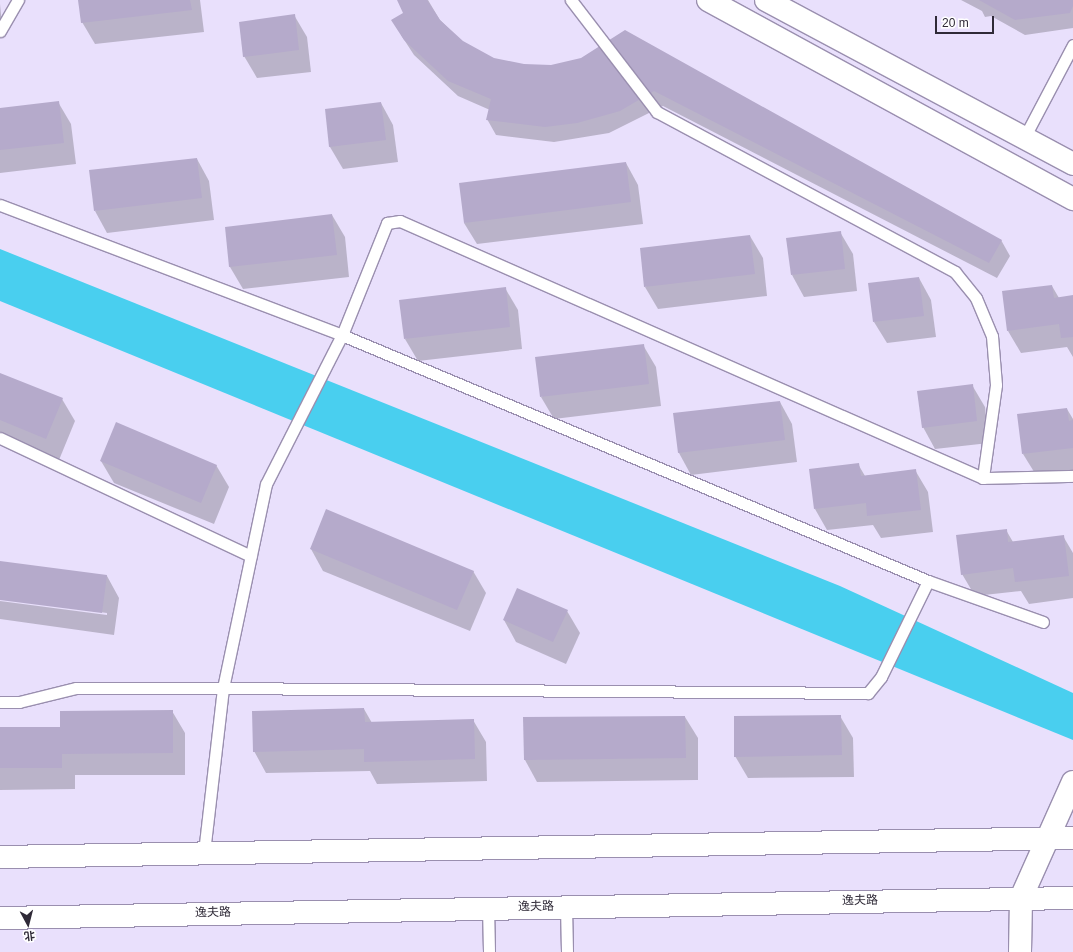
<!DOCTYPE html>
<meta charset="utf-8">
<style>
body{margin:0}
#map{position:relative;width:1073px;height:952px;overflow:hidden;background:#e9e0fc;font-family:Helvetica,"Noto Sans SC",sans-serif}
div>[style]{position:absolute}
.water>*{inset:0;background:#49cfef}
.shadow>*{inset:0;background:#0003}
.building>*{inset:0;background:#b5aacb}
.roads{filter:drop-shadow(1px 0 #9a8faf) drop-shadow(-1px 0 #9a8faf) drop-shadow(0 1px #9a8faf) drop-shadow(0 -1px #9a8faf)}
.service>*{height:11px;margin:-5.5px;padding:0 5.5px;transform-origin:5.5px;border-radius:5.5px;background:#fff}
.tertiary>*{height:22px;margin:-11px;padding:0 11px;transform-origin:11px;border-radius:11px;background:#fff}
.secondary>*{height:22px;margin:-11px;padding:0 11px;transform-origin:11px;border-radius:11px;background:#fff}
span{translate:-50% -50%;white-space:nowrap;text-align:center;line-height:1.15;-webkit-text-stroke:3px #fff;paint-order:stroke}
.street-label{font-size:12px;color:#2f2a37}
.north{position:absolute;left:8px;top:904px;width:40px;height:40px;-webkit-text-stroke:3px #fff;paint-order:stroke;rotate:173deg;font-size:11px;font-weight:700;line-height:16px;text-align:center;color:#2f2a37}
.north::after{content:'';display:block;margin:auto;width:14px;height:18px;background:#2f2a37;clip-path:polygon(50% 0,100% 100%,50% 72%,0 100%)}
.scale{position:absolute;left:935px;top:16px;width:59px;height:18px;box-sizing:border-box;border:2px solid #2f2a37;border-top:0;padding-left:5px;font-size:12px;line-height:14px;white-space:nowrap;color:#2f2a37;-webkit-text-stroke:3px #fff;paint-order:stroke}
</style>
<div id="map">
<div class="water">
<i style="clip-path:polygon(0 249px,840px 586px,1073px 693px,1073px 740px,0 301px)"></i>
</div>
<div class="shadow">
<i style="clip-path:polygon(79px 0,200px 0,204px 32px,95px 44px,82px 22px)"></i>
<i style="clip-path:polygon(399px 0,428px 0,440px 20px,462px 42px,493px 59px,524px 65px,551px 66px,581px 59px,1001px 240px,1010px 256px,997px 278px,663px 106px,609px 133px,554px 142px,496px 135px,487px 119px,490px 110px,458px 96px,414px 55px,401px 35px,404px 13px)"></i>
<i style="clip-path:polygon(961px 0,1073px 0,1073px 28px,1025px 35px,991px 16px,985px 17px,982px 11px)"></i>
<i style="clip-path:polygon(0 4px,2px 25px,0 25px)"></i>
<i style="clip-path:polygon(294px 15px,307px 37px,311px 72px,257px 78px,244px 56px)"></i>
<i style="clip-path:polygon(58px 102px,71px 124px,76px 164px,0 173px,0 109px)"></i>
<i style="clip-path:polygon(381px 103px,393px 125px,398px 162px,343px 169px,330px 147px,326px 110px)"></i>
<i style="clip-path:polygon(197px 159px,209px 181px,214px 220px,107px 233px,95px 211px)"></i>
<i style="clip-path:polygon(626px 163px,638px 185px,643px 224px,477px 244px,464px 223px)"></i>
<i style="clip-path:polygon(332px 215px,345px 237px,349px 277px,243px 289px,230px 267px,226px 228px)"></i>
<i style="clip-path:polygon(840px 232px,853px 254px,857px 291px,804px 297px,792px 275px)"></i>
<i style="clip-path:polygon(750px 236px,763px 258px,767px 296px,658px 309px,645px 287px)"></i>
<i style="clip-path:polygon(919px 278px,931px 300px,936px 337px,887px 343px,874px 322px)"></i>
<i style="clip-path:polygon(1052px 286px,1059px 298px,1073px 296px,1073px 357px,1067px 347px,1021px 353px,1008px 331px)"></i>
<i style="clip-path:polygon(505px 288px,518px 310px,522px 349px,418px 361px,405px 339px)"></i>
<i style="clip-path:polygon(643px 345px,656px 367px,661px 406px,554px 419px,541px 397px)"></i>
<i style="clip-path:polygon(0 374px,62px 399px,75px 421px,59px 460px,0 437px)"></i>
<i style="clip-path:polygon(972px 385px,985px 407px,989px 443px,935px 449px,923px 427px)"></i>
<i style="clip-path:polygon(780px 402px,792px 424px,797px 462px,691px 475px,679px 453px,674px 414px)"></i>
<i style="clip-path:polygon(1067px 409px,1073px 419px,1073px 471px,1036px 475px,1023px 454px)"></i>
<i style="clip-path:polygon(101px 461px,216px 465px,229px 487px,214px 524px,114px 483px)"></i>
<i style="clip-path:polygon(858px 464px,865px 476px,915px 470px,928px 492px,933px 532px,881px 538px,873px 525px,827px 530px,815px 509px)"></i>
<i style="clip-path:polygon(1006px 530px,1013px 542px,1063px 536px,1073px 553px,1073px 598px,1029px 604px,1021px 591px,975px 596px,962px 574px)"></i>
<i style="clip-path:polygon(311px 549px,473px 571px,486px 593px,470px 631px,323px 571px)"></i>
<i style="clip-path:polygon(evenodd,0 562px,107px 576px,119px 598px,114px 635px,0 619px,0 562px,0 599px,107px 613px,107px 615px,0 601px,0 599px)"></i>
<i style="clip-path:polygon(567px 611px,580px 633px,566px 664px,516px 642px,504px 620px)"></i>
<i style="clip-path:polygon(364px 709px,372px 723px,473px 720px,486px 742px,487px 781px,377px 784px,370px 771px,266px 773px,254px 751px)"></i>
<i style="clip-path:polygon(172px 711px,185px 733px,185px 775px,75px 775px,75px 789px,0 790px,0 728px,61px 728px)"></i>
<i style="clip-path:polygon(840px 716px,853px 738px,854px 777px,748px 778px,735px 756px)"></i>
<i style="clip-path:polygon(685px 717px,698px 738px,698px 780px,537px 782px,525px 760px,524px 718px)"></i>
</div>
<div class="building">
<i style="clip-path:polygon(78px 0,190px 0,192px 10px,81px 23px)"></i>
<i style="clip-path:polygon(397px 0,427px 0,440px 20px,463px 41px,494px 58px,524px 64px,551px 65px,581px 58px,625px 30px,1002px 240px,989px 263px,654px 91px,620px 111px,577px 123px,545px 127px,486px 120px,491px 99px,448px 81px,404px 40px,391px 20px,403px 13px)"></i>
<i style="clip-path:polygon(979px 0,1073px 0,1073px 6px,1070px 13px,1015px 20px)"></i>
<i style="clip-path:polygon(295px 14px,299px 50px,243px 57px,239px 22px)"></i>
<i style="clip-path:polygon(59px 101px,64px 143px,0 150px,0 108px)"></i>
<i style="clip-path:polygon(381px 102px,386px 140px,329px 147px,325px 109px)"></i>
<i style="clip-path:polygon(197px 158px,202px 198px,94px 211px,89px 170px)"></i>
<i style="clip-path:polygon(626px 162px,631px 202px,464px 223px,459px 183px)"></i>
<i style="clip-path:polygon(332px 214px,337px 255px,229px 267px,225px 227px)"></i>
<i style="clip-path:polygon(841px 231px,845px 269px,791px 275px,786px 238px)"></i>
<i style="clip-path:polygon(750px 235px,755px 274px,644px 287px,640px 248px)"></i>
<i style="clip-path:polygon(919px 277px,924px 316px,873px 322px,868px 283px)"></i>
<i style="clip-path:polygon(1052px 285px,1054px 298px,1073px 295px,1073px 337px,1061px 338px,1059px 324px,1007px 331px,1002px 291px)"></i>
<i style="clip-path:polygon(506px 287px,510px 327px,404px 339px,399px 300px)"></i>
<i style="clip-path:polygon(644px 344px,649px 384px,540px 397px,535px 357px)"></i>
<i style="clip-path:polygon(0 373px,63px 398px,46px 439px,0 420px)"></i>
<i style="clip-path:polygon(973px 384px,977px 421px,922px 428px,917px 391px)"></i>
<i style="clip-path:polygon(780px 401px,785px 440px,678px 453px,673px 413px)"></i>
<i style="clip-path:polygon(1067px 408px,1069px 421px,1073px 420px,1073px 448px,1022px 454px,1017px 414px)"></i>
<i style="clip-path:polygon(116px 422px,217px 465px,201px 503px,100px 461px)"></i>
<i style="clip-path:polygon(859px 463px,861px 476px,916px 469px,921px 510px,867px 516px,866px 503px,814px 509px,809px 469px)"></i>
<i style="clip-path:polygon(326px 509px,474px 571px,457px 610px,310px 549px)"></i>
<i style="clip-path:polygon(1007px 529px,1008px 542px,1064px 535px,1069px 576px,1015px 582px,1013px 568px,961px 575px,956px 535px)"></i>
<i style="clip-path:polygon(0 561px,107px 575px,102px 613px,0 600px)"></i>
<i style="clip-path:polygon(517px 588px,568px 610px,553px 642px,503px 620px)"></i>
<i style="clip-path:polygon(364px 708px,365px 722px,474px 719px,475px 759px,364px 762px,364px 749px,253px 752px,252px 711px)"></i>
<i style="clip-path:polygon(173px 710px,173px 753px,62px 754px,62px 768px,0 768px,0 727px,60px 727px,60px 711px)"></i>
<i style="clip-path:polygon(841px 715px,842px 755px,734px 757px,734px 716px)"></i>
<i style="clip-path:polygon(685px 716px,686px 758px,524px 760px,523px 717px)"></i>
</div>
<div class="roads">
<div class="service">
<i style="left:571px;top:0;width:141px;rotate:52.5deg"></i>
<i style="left:657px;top:112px;width:338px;rotate:28.2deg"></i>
<i style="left:955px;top:272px;width:33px;rotate:51deg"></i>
<i style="left:976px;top:298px;width:41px;rotate:67.2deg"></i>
<i style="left:992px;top:336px;width:49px;rotate:85.3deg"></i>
<i style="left:996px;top:385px;width:94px;rotate:98deg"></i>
<i style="left:0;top:31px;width:36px;rotate:-60deg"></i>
<i style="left:1024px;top:138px;width:105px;rotate:-62.2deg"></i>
<i style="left:0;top:205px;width:366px;rotate:20.8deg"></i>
<i style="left:342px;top:335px;width:636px;rotate:22.77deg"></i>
<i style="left:928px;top:581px;width:122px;rotate:19.6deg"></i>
<i style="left:0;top:438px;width:277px;rotate:25.2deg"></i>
<i style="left:928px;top:581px;width:107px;rotate:116.1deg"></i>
<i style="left:881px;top:677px;width:21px;rotate:129deg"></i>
<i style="left:868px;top:693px;width:645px;rotate:-179.56deg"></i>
<i style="left:223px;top:688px;width:208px;rotate:-78.1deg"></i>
<i style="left:266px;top:484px;width:167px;rotate:-63deg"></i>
<i style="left:342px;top:335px;width:121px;rotate:-68.1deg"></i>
<i style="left:387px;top:223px;width:13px;rotate:-9deg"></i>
<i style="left:400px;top:221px;width:637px;rotate:23.79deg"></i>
<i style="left:983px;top:478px;width:90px;rotate:-1.3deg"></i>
<i style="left:0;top:702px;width:19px"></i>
<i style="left:19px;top:702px;width:59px;rotate:-13.8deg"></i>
<i style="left:76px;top:688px;width:147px"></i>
<i style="left:223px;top:688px;width:165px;rotate:96.6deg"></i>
<i style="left:488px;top:907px;width:45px;rotate:88.7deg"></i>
<i style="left:566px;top:907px;width:45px;rotate:88.7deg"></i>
</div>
<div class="tertiary">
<i style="left:708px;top:0;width:416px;rotate:28.6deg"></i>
<i style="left:766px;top:0;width:348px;rotate:28.1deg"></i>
<i style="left:1020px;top:952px;width:54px;rotate:-88.9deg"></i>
<i style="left:1021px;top:898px;width:127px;rotate:-65.9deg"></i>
</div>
<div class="secondary">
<i style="left:0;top:857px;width:1073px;rotate:-1.01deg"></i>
<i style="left:0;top:918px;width:1073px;rotate:-1.07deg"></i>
</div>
</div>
<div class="street-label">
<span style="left:860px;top:901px;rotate:-1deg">逸夫路</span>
<span style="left:536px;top:907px;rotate:-1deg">逸夫路</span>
<span style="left:213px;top:913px;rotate:-1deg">逸夫路</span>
</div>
<div class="north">北</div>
<div class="scale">20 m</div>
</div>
